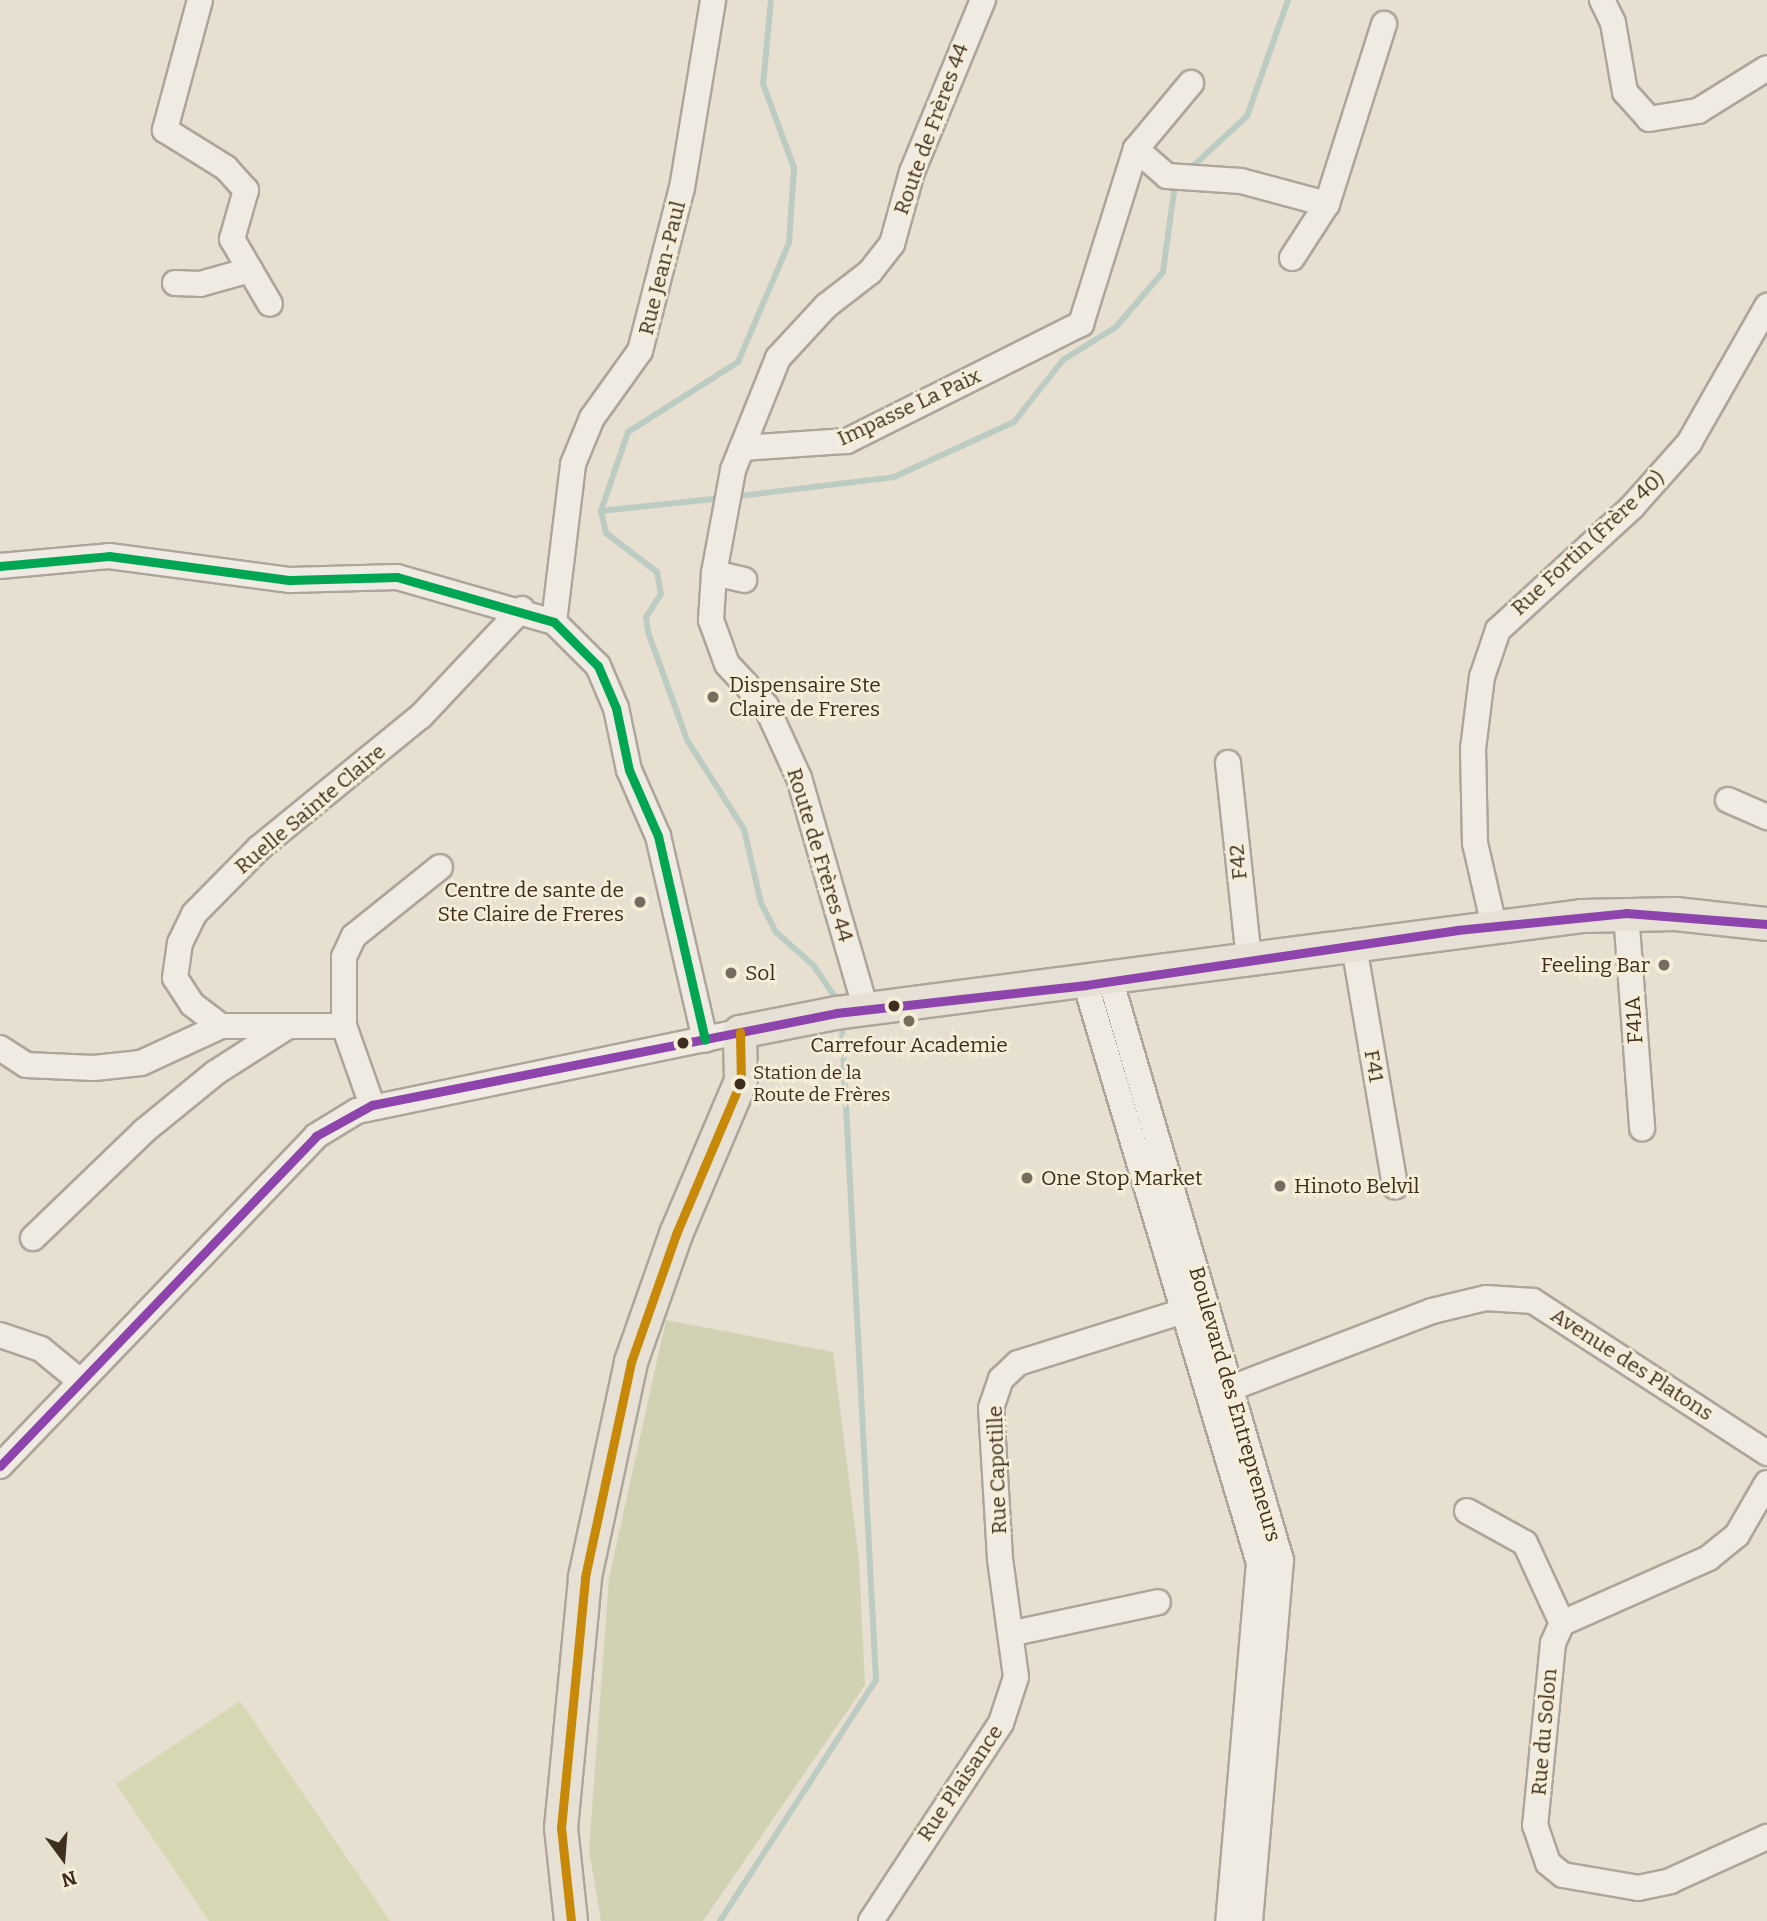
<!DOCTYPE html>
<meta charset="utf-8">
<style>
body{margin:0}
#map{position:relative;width:1767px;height:1921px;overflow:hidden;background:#e7e0d1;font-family:Bitter,serif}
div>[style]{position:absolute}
.green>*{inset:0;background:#d6d7b3}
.cemetery>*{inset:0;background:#d1d1b3}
.stream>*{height:6px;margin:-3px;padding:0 3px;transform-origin:3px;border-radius:3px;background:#bcccc2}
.roads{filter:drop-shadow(2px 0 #ada599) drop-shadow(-2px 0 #ada599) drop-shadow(0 2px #ada599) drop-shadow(0 -2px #ada599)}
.minor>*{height:24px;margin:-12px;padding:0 12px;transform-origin:12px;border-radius:12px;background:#efebe3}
.major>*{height:32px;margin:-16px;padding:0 16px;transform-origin:16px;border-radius:16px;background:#e6e1d4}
.bus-1>*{height:9px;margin:-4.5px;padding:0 4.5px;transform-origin:4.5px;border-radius:4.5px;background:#8e44ad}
.bus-2>*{height:9px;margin:-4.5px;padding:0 4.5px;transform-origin:4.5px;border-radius:4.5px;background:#00a651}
.bus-3>*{height:9px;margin:-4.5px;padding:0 4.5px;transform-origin:4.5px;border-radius:4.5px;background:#c88808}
.dots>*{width:19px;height:19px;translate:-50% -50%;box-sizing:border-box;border:4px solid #f7eed8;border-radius:50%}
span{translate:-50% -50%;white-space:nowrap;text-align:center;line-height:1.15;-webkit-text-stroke:5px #f7eed8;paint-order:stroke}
.bus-label{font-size:19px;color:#3d2e20}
.left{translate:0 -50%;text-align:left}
.street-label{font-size:21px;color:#3d2e20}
.poi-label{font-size:21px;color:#3d2e20}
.right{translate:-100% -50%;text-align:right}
.north{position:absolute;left:28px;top:1823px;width:70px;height:70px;-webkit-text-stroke:5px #f7eed8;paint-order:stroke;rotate:164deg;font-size:19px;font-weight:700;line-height:28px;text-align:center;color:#3d2e20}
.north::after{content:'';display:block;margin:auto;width:24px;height:32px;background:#3d2e20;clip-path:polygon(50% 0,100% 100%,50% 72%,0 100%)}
</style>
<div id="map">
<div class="green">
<i style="clip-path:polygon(240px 1701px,390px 1921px,209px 1921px,116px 1784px)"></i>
</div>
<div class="cemetery">
<i style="clip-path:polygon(666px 1320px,833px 1352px,859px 1560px,865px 1685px,703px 1921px,601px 1921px,589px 1850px,609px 1578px)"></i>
</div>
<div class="stream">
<i style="left:771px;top:0;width:84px;rotate:95.4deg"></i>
<i style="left:763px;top:84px;width:90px;rotate:69.7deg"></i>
<i style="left:794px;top:168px;width:75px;rotate:93.8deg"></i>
<i style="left:789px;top:243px;width:129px;rotate:113.2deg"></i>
<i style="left:738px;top:362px;width:130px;rotate:147.5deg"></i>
<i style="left:628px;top:432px;width:83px;rotate:108.9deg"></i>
<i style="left:601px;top:511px;width:23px;rotate:77deg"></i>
<i style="left:606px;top:533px;width:64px;rotate:37.4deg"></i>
<i style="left:657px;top:572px;width:22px;rotate:80deg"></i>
<i style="left:661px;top:594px;width:27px;rotate:123deg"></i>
<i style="left:646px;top:617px;width:15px;rotate:82deg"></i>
<i style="left:648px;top:632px;width:115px;rotate:70.1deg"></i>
<i style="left:687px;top:740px;width:106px;rotate:57.4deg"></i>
<i style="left:744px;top:829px;width:76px;rotate:77.1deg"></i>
<i style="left:761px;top:903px;width:33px;rotate:63deg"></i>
<i style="left:776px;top:932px;width:51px;rotate:41.8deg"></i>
<i style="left:814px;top:966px;width:40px;rotate:56deg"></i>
<i style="left:1190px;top:169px;width:78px;rotate:-42.9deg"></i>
<i style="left:1247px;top:116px;width:123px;rotate:-70.5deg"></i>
<i style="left:732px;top:497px;width:163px;rotate:-7deg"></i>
<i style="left:894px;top:477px;width:132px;rotate:-24.6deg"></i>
<i style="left:1014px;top:422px;width:79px;rotate:-51.7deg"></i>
<i style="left:1063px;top:360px;width:62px;rotate:-31.9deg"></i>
<i style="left:1116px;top:327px;width:72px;rotate:-49.5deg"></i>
<i style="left:1163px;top:272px;width:89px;rotate:-82.2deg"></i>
<i style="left:601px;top:511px;width:122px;rotate:-6.1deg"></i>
<i style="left:720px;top:1921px;width:287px;rotate:-57.1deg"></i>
<i style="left:876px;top:1680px;width:651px;rotate:-92.99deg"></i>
</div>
<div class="roads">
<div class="minor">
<i style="left:200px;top:0;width:135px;rotate:105.1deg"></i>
<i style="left:165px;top:130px;width:72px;rotate:31.9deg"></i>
<i style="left:226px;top:168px;width:30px;rotate:48deg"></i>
<i style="left:246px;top:190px;width:51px;rotate:105.9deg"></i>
<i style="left:232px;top:239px;width:75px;rotate:59.7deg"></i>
<i style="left:1602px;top:0;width:25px;rotate:64deg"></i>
<i style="left:1613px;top:23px;width:70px;rotate:80.1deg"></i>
<i style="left:1625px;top:92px;width:36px;rotate:48deg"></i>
<i style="left:1649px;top:119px;width:50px;rotate:-9.3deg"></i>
<i style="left:1698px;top:111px;width:81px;rotate:-31.9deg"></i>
<i style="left:1136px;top:149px;width:41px;rotate:41.1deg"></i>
<i style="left:1167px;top:176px;width:74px;rotate:3.9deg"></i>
<i style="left:1241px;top:181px;width:89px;rotate:15deg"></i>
<i style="left:1292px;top:258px;width:64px;rotate:-57.1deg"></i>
<i style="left:1327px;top:204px;width:189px;rotate:-72.4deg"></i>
<i style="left:175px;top:283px;width:25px;rotate:2deg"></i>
<i style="left:200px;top:284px;width:52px;rotate:-15.6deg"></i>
<i style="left:743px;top:448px;width:104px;rotate:-3.9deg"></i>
<i style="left:847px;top:441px;width:262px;rotate:-26.6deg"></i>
<i style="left:1081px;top:324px;width:183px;rotate:-72.6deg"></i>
<i style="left:1136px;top:149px;width:86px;rotate:-50.2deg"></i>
<i style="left:0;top:566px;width:109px;rotate:-5.2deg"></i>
<i style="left:109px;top:556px;width:183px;rotate:7.6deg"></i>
<i style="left:290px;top:580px;width:107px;rotate:-1.6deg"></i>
<i style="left:397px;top:577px;width:163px;rotate:16deg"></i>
<i style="left:554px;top:622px;width:62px;rotate:45deg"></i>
<i style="left:598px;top:666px;width:46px;rotate:66.8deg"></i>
<i style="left:616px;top:708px;width:63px;rotate:78.2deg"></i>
<i style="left:629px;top:770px;width:72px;rotate:66.3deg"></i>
<i style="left:658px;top:836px;width:209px;rotate:77deg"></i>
<i style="left:714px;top:573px;width:31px;rotate:13deg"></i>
<i style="left:554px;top:622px;width:159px;rotate:-83.1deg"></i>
<i style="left:573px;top:464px;width:50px;rotate:-67.6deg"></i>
<i style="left:592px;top:418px;width:82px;rotate:-54.4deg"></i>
<i style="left:640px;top:351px;width:168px;rotate:-75.6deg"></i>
<i style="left:682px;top:188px;width:191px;rotate:-80.6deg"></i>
<i style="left:1228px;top:763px;width:198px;rotate:83.9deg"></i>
<i style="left:1728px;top:800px;width:43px;rotate:23.6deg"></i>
<i style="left:1626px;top:913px;width:216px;rotate:85.7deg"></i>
<i style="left:1494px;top:926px;width:85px;rotate:-102.9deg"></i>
<i style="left:1475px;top:843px;width:94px;rotate:-91.2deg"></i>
<i style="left:1473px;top:749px;width:73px;rotate:-82.9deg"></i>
<i style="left:1482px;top:677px;width:50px;rotate:-71.2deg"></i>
<i style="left:1498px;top:630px;width:182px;rotate:-42.5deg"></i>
<i style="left:1632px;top:507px;width:86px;rotate:-48.3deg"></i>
<i style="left:1689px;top:443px;width:158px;rotate:-60.3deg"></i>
<i style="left:1354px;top:946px;width:244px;rotate:80.3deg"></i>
<i style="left:1111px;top:982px;width:602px;rotate:73.61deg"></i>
<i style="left:1281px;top:1560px;width:362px;rotate:94.9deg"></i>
<i style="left:1086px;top:985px;width:603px;rotate:73.34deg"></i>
<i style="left:1259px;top:1563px;width:359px;rotate:94.9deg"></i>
<i style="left:866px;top:1010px;width:241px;rotate:-106.1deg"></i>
<i style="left:799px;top:778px;width:79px;rotate:-114.6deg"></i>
<i style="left:766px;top:706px;width:57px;rotate:-132.9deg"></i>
<i style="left:727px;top:664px;width:47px;rotate:-110deg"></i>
<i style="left:711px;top:620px;width:47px;rotate:-86.3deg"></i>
<i style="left:714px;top:573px;width:105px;rotate:-79.5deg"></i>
<i style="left:733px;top:470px;width:121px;rotate:-68.1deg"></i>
<i style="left:778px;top:358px;width:71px;rotate:-47.3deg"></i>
<i style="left:826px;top:306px;width:56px;rotate:-37.7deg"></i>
<i style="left:870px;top:272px;width:36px;rotate:-52deg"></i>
<i style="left:892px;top:244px;width:75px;rotate:-74.5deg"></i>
<i style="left:912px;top:172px;width:186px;rotate:-67.6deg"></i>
<i style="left:221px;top:1026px;width:36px;rotate:-143deg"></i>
<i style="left:192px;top:1004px;width:31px;rotate:-123deg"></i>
<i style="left:175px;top:978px;width:35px;rotate:-82deg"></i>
<i style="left:180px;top:943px;width:32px;rotate:-64deg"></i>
<i style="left:194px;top:914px;width:93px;rotate:-45.4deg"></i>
<i style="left:259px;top:848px;width:209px;rotate:-39.2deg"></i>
<i style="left:421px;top:716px;width:147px;rotate:-46.7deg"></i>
<i style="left:0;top:1048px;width:31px;rotate:33deg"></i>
<i style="left:26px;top:1065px;width:68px;rotate:2.5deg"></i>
<i style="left:94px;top:1068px;width:47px;rotate:-6.1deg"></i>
<i style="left:141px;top:1063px;width:88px;rotate:-24.8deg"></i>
<i style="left:221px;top:1026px;width:123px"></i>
<i style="left:372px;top:1105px;width:84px;rotate:-109.5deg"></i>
<i style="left:344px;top:1026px;width:69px;rotate:-90deg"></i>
<i style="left:344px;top:957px;width:23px;rotate:-65deg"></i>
<i style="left:354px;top:936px;width:110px;rotate:-38.7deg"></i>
<i style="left:33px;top:1238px;width:154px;rotate:-43.9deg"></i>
<i style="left:144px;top:1131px;width:92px;rotate:-39.2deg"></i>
<i style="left:215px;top:1073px;width:85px;rotate:-32.6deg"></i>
<i style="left:0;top:1335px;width:43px;rotate:18.9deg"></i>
<i style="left:41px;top:1349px;width:50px;rotate:39.4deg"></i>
<i style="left:1221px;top:1392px;width:226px;rotate:-21deg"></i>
<i style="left:1432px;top:1311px;width:56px;rotate:-13.5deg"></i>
<i style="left:1486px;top:1298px;width:47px;rotate:3.7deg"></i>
<i style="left:1533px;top:1301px;width:279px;rotate:33deg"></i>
<i style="left:0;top:1466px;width:457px;rotate:-46.2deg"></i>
<i style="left:316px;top:1136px;width:48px;rotate:-31.4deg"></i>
<i style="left:357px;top:1111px;width:391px;rotate:-11.7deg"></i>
<i style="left:1767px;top:1483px;width:60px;rotate:120deg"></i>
<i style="left:1737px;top:1535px;width:36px;rotate:141deg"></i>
<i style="left:1709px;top:1558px;width:161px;rotate:156.1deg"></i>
<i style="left:1562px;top:1623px;width:22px;rotate:114deg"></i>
<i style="left:1553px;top:1643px;width:183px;rotate:95.6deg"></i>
<i style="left:1535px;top:1825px;width:40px;rotate:71.1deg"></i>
<i style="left:1548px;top:1863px;width:19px;rotate:39deg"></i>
<i style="left:1563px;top:1875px;width:76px;rotate:9.8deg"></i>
<i style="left:1638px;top:1888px;width:33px;rotate:-12deg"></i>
<i style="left:1670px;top:1881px;width:107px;rotate:-24.4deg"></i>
<i style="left:1467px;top:1511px;width:66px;rotate:28.9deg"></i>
<i style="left:1525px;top:1543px;width:88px;rotate:65.2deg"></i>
<i style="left:1014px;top:1633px;width:147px;rotate:-12.1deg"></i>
<i style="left:871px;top:1921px;width:237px;rotate:-56.7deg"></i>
<i style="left:1001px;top:1723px;width:48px;rotate:-71.9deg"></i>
<i style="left:1016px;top:1677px;width:120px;rotate:-97.7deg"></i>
<i style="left:1000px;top:1558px;width:150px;rotate:-93.4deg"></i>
<i style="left:991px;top:1408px;width:31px;rotate:-71deg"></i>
<i style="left:1001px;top:1379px;width:23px;rotate:-43deg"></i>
<i style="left:1018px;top:1363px;width:174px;rotate:-17.4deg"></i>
</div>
<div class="major">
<i style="left:571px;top:1921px;width:94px;rotate:-96.1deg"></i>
<i style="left:561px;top:1828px;width:252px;rotate:-84.5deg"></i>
<i style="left:585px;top:1577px;width:220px;rotate:-77.9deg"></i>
<i style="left:631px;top:1362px;width:136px;rotate:-70.6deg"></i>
<i style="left:676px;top:1234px;width:166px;rotate:-67deg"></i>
<i style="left:741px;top:1081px;width:49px;rotate:-91.2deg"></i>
<i style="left:740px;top:1032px;width:98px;rotate:-11.2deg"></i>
<i style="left:836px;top:1013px;width:752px;rotate:-7.41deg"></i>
<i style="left:1582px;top:916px;width:94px;rotate:-1.2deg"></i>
<i style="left:1676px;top:914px;width:92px;rotate:6.3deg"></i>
</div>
</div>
<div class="bus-1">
<i style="left:0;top:1466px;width:457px;rotate:-46.2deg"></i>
<i style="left:316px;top:1136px;width:64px;rotate:-29deg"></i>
<i style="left:372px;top:1105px;width:473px;rotate:-11.2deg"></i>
<i style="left:836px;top:1013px;width:252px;rotate:-6.4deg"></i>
<i style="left:1086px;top:985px;width:375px;rotate:-8.4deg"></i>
<i style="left:1457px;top:930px;width:170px;rotate:-5.7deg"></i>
<i style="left:1626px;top:913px;width:141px;rotate:4.5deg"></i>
</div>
<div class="bus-2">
<i style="left:0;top:566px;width:109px;rotate:-5.2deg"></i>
<i style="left:109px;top:556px;width:183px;rotate:7.6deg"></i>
<i style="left:290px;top:580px;width:107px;rotate:-1.6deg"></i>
<i style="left:397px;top:577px;width:163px;rotate:16deg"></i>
<i style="left:554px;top:622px;width:62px;rotate:45deg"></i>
<i style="left:598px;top:666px;width:46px;rotate:66.8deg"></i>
<i style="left:616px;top:708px;width:63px;rotate:78.2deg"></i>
<i style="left:629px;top:770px;width:72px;rotate:66.3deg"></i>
<i style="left:658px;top:836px;width:209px;rotate:77deg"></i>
</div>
<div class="bus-3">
<i style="left:571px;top:1921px;width:94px;rotate:-96.1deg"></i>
<i style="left:561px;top:1828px;width:252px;rotate:-84.5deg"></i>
<i style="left:585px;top:1577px;width:220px;rotate:-77.9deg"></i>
<i style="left:631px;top:1362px;width:136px;rotate:-70.6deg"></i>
<i style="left:676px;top:1234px;width:166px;rotate:-67deg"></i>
<i style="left:741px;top:1081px;width:49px;rotate:-91.2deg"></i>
</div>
<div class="dots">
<i style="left:713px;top:697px;background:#786c5e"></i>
<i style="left:640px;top:902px;background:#786c5e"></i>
<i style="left:1664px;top:965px;background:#786c5e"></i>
<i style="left:731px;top:973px;background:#786c5e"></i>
<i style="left:894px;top:1006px;background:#3d2e20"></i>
<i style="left:909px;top:1021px;background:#786c5e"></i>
<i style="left:683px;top:1043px;background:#3d2e20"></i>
<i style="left:740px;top:1084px;background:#3d2e20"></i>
<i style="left:1027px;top:1178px;background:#786c5e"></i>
<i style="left:1280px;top:1186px;background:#786c5e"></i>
</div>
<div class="bus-label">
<span class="left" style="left:753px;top:1084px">Station de la<br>Route de Frères</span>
</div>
<div class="street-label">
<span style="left:931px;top:129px;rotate:-70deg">Route de Frères 44</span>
<span style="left:662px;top:268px;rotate:-76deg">Rue Jean-Paul</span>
<span style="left:909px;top:407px;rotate:-25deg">Impasse La Paix</span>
<span style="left:1588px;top:543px;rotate:-43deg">Rue Fortin (Frère 40)</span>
<span style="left:310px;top:809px;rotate:-40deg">Ruelle Sainte Claire</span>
<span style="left:820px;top:855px;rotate:73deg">Route de Frères 44</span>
<span style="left:1238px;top:862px;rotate:-96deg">F42</span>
<span style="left:1634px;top:1020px;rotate:-94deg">F41A</span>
<span style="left:1374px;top:1066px;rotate:80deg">F41</span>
<span style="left:1632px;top:1364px;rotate:33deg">Avenue des Platons</span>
<span style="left:1235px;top:1404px;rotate:74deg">Boulevard des Entrepreneurs</span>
<span style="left:997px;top:1470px;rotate:-92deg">Rue Capotille</span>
<span style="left:1544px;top:1732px;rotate:-85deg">Rue du Solon</span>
<span style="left:960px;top:1783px;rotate:-56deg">Rue Plaisance</span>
</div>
<div class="poi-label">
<span class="left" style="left:729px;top:697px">Dispensaire Ste<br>Claire de Freres</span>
<span class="right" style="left:624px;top:902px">Centre de sante de<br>Ste Claire de Freres</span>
<span class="right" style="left:1650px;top:965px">Feeling Bar</span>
<span class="left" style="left:745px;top:973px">Sol</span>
<span style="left:909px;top:1045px">Carrefour Academie</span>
<span class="left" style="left:1041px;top:1178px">One Stop Market</span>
<span class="left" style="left:1294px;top:1186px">Hinoto Belvil</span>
</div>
<div class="north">N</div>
</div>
